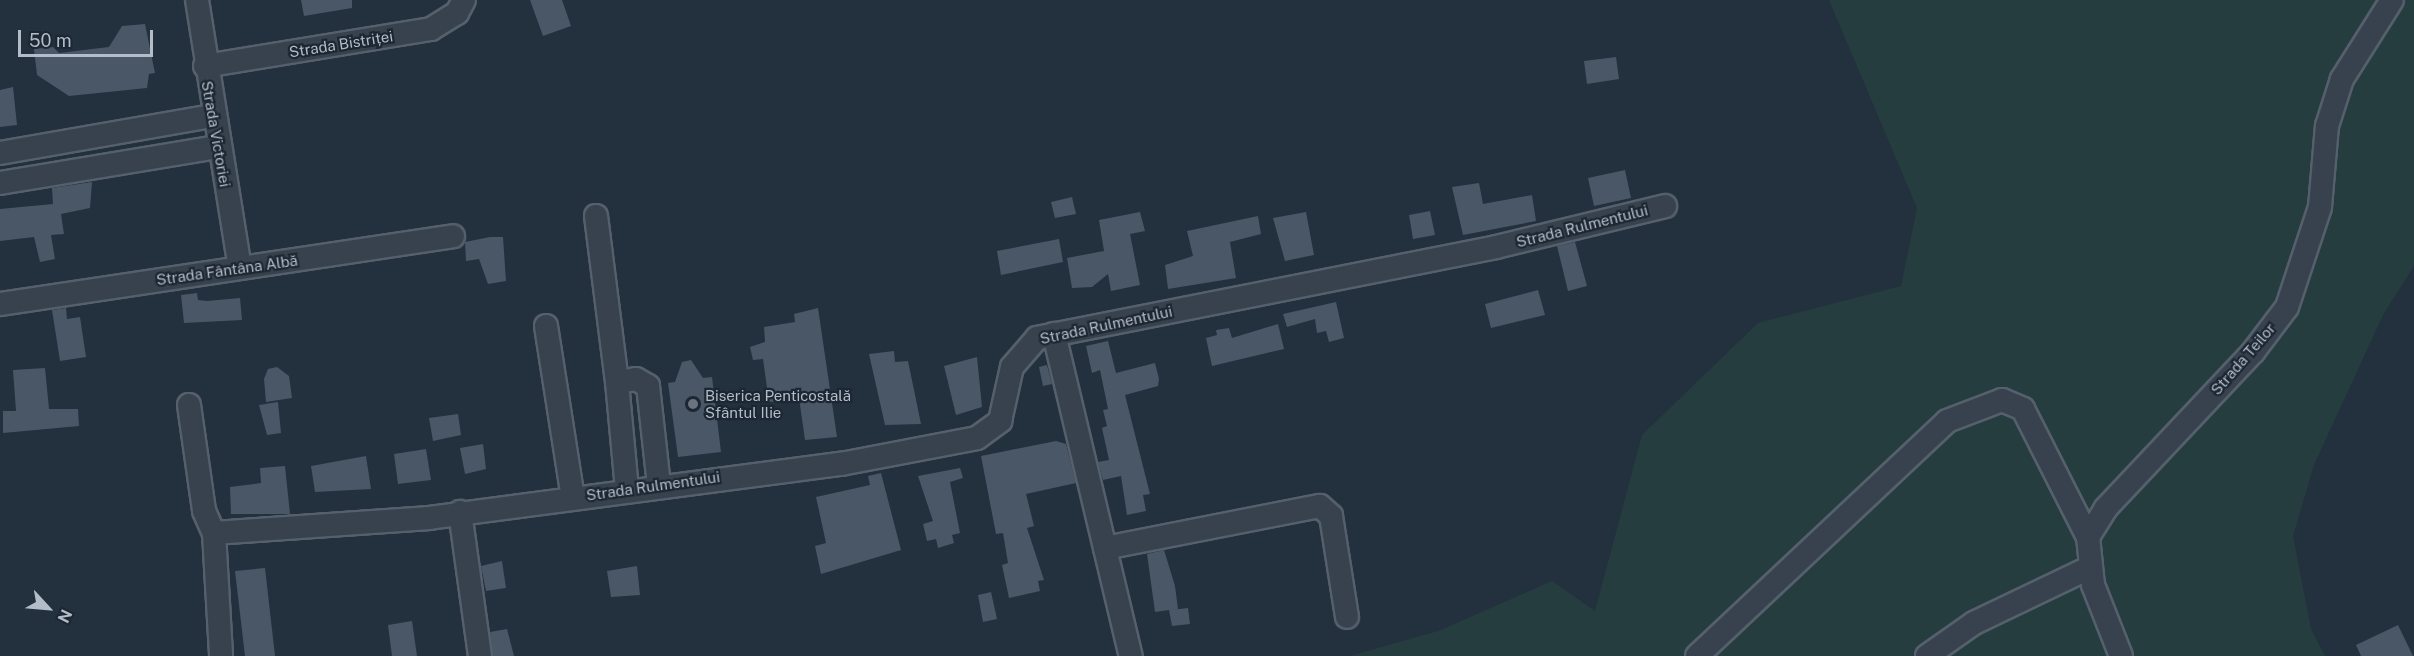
<!DOCTYPE html>
<meta charset="utf-8">
<style>
body{margin:0}
#map{position:relative;width:2414px;height:656px;overflow:hidden;background:#23303e;font-family:"Public Sans",sans-serif}
div>[style]{position:absolute}
.green>*{inset:0;background:#253d3f}
.building>*{inset:0;background:#495767}
.roads{filter:drop-shadow(2px 0 #55606c) drop-shadow(-2px 0 #55606c) drop-shadow(0 2px #55606c) drop-shadow(0 -2px #55606c)}
.minor>*{height:22px;margin:-11px;padding:0 11px;transform-origin:11px;border-radius:11px;background:#37424e}
.dots>*{width:16px;height:16px;translate:-50% -50%;box-sizing:border-box;border:3px solid #1c2733;border-radius:50%}
span{translate:-50% -50%;white-space:nowrap;text-align:center;line-height:1.15;-webkit-text-stroke:4.5px #1c2733;paint-order:stroke}
.street-label{font-size:15px;color:#b3bdc9}
.poi-label{font-size:15px;color:#b3bdc9}
.left{translate:0 -50%;text-align:left}
.north{position:absolute;left:18px;top:578px;width:60px;height:60px;-webkit-text-stroke:4px #1c2733;paint-order:stroke;rotate:116deg;font-size:16px;font-weight:700;line-height:24px;text-align:center;color:#b3bdc9}
.north::after{content:'';display:block;margin:auto;width:21px;height:27px;background:#b3bdc9;clip-path:polygon(50% 0,100% 100%,50% 72%,0 100%)}
.scale{position:absolute;left:18px;top:30px;width:135px;height:27px;box-sizing:border-box;border:3px solid #b3bdc9;border-top:0;padding-left:8px;font-size:18px;line-height:21px;white-space:nowrap;color:#b3bdc9;-webkit-text-stroke:4px #1c2733;paint-order:stroke}
</style>
<div id="map">
<div class="green">
<i style="clip-path:polygon(1829px 0,2414px 0,2414px 266px,2384px 313px,2314px 465px,2293px 536px,2311px 629px,2325px 656px,1350px 656px,1438px 631px,1552px 581px,1595px 611px,1642px 435px,1758px 323px,1901px 286px,1917px 208px)"></i>
</div>
<div class="building">
<i style="clip-path:polygon(301px 0,352px 0,352px 8px,304px 16px)"></i>
<i style="clip-path:polygon(530px 0,562px 0,571px 26px,543px 36px)"></i>
<i style="clip-path:polygon(145px 24px,155px 73px,149px 74px,147px 88px,69px 96px,37px 75px,34px 49px,53px 47px,59px 53px,109px 47px,122px 26px)"></i>
<i style="clip-path:polygon(1616px 57px,1619px 79px,1587px 84px,1584px 61px)"></i>
<i style="clip-path:polygon(13px 87px,17px 125px,0 127px,0 90px)"></i>
<i style="clip-path:polygon(1625px 170px,1631px 198px,1594px 206px,1588px 178px)"></i>
<i style="clip-path:polygon(92px 182px,90px 208px,61px 214px,64px 234px,51px 235px,55px 259px,40px 262px,34px 237px,0 241px,0 209px,53px 204px,52px 188px)"></i>
<i style="clip-path:polygon(1479px 183px,1483px 204px,1532px 195px,1536px 221px,1463px 235px,1452px 187px)"></i>
<i style="clip-path:polygon(1072px 197px,1076px 214px,1055px 218px,1051px 202px)"></i>
<i style="clip-path:polygon(1430px 211px,1435px 235px,1413px 239px,1409px 215px)"></i>
<i style="clip-path:polygon(1140px 212px,1145px 231px,1130px 234px,1140px 285px,1111px 291px,1108px 274px,1092px 287px,1072px 288px,1067px 258px,1104px 251px,1099px 220px)"></i>
<i style="clip-path:polygon(1306px 212px,1314px 255px,1285px 261px,1273px 218px)"></i>
<i style="clip-path:polygon(1258px 216px,1261px 234px,1230px 242px,1236px 278px,1168px 289px,1165px 265px,1193px 256px,1187px 231px)"></i>
<i style="clip-path:polygon(490px 237px,503px 237px,506px 281px,488px 284px,479px 259px,466px 261px,465px 242px)"></i>
<i style="clip-path:polygon(1059px 239px,1063px 262px,1001px 275px,997px 251px)"></i>
<i style="clip-path:polygon(1575px 242px,1587px 286px,1568px 291px,1557px 246px)"></i>
<i style="clip-path:polygon(1538px 290px,1545px 315px,1491px 328px,1485px 304px)"></i>
<i style="clip-path:polygon(197px 293px,198px 300px,207px 301px,240px 298px,242px 320px,184px 323px,181px 295px)"></i>
<i style="clip-path:polygon(1336px 302px,1344px 338px,1329px 342px,1326px 331px,1317px 333px,1315px 319px,1287px 327px,1283px 314px)"></i>
<i style="clip-path:polygon(66px 308px,67px 319px,80px 317px,86px 357px,60px 361px,52px 310px)"></i>
<i style="clip-path:polygon(818px 308px,837px 437px,805px 440px,799px 398px,769px 402px,763px 359px,753px 360px,750px 347px,765px 342px,764px 327px,795px 322px,794px 314px)"></i>
<i style="clip-path:polygon(1278px 324px,1284px 349px,1212px 366px,1206px 338px,1217px 335px,1216px 330px,1229px 328px,1232px 338px)"></i>
<i style="clip-path:polygon(1108px 341px,1116px 373px,1155px 363px,1159px 379px,1158px 386px,1125px 395px,1150px 494px,1143px 495px,1146px 511px,1127px 515px,1121px 476px,1103px 480px,1098px 462px,1109px 460px,1102px 428px,1107px 426px,1103px 410px,1108px 409px,1100px 370px,1092px 373px,1086px 346px)"></i>
<i style="clip-path:polygon(894px 351px,895px 362px,908px 361px,921px 424px,885px 425px,869px 354px)"></i>
<i style="clip-path:polygon(977px 357px,982px 407px,956px 415px,944px 366px)"></i>
<i style="clip-path:polygon(691px 360px,703px 378px,712px 377px,721px 452px,678px 457px,668px 383px,675px 382px,682px 362px)"></i>
<i style="clip-path:polygon(1047px 365px,1052px 384px,1043px 386px,1039px 367px)"></i>
<i style="clip-path:polygon(277px 367px,289px 376px,292px 398px,266px 402px,264px 379px,268px 369px)"></i>
<i style="clip-path:polygon(45px 368px,49px 409px,78px 409px,79px 426px,3px 433px,3px 411px,16px 411px,13px 370px)"></i>
<i style="clip-path:polygon(278px 402px,281px 433px,267px 435px,259px 405px)"></i>
<i style="clip-path:polygon(458px 414px,461px 435px,433px 441px,429px 418px)"></i>
<i style="clip-path:polygon(1056px 441px,1066px 444px,1076px 483px,1026px 494px,1034px 526px,1027px 528px,1044px 580px,1038px 581px,1040px 591px,1009px 598px,1002px 565px,1008px 563px,1003px 533px,996px 534px,981px 456px)"></i>
<i style="clip-path:polygon(483px 444px,486px 469px,465px 474px,460px 448px)"></i>
<i style="clip-path:polygon(426px 449px,431px 480px,398px 484px,394px 454px)"></i>
<i style="clip-path:polygon(366px 456px,371px 489px,315px 492px,311px 466px)"></i>
<i style="clip-path:polygon(285px 466px,290px 514px,231px 514px,230px 487px,261px 483px,260px 468px)"></i>
<i style="clip-path:polygon(960px 468px,963px 478px,950px 482px,960px 533px,952px 535px,954px 543px,938px 548px,936px 539px,927px 541px,923px 524px,933px 521px,918px 476px)"></i>
<i style="clip-path:polygon(881px 473px,901px 550px,821px 574px,815px 546px,826px 543px,816px 497px,870px 485px,868px 476px)"></i>
<i style="clip-path:polygon(1164px 550px,1175px 586px,1178px 609px,1171px 610px,1188px 608px,1190px 624px,1172px 626px,1169px 610px,1155px 612px,1147px 554px)"></i>
<i style="clip-path:polygon(502px 561px,506px 588px,486px 591px,481px 566px)"></i>
<i style="clip-path:polygon(637px 566px,640px 595px,611px 597px,607px 571px)"></i>
<i style="clip-path:polygon(265px 568px,275px 656px,245px 656px,235px 571px)"></i>
<i style="clip-path:polygon(991px 592px,997px 619px,983px 622px,978px 595px)"></i>
<i style="clip-path:polygon(412px 621px,417px 656px,392px 656px,388px 625px)"></i>
<i style="clip-path:polygon(2398px 625px,2413px 656px,2361px 656px,2356px 645px)"></i>
<i style="clip-path:polygon(507px 629px,514px 656px,493px 656px,490px 632px)"></i>
</div>
<div class="roads">
<div class="minor">
<i style="left:197px;top:0;width:271px;rotate:80.9deg"></i>
<i style="left:205px;top:66px;width:229px;rotate:-9.3deg"></i>
<i style="left:431px;top:29px;width:31px;rotate:-32deg"></i>
<i style="left:457px;top:13px;width:15px;rotate:-62deg"></i>
<i style="left:0;top:153px;width:215px;rotate:-9.9deg"></i>
<i style="left:0;top:183px;width:221px;rotate:-9.4deg"></i>
<i style="left:596px;top:216px;width:167px;rotate:82.8deg"></i>
<i style="left:617px;top:382px;width:19px;rotate:-9deg"></i>
<i style="left:636px;top:379px;width:14px;rotate:30deg"></i>
<i style="left:648px;top:386px;width:100px;rotate:83.7deg"></i>
<i style="left:0;top:304px;width:458px;rotate:-8.5deg"></i>
<i style="left:546px;top:326px;width:174px;rotate:81.1deg"></i>
<i style="left:1054px;top:334px;width:331px;rotate:76.6deg"></i>
<i style="left:617px;top:382px;width:107px;rotate:84.7deg"></i>
<i style="left:189px;top:405px;width:107px;rotate:81.9deg"></i>
<i style="left:204px;top:511px;width:24px;rotate:66deg"></i>
<i style="left:214px;top:533px;width:123px;rotate:86.7deg"></i>
<i style="left:460px;top:512px;width:145px;rotate:82.1deg"></i>
<i style="left:214px;top:533px;width:216px;rotate:-4deg"></i>
<i style="left:429px;top:518px;width:416px;rotate:-7.5deg"></i>
<i style="left:841px;top:464px;width:138px;rotate:-10.8deg"></i>
<i style="left:977px;top:438px;width:29px;rotate:-36deg"></i>
<i style="left:1000px;top:421px;width:55px;rotate:-77.5deg"></i>
<i style="left:1012px;top:367px;width:38px;rotate:-49deg"></i>
<i style="left:1037px;top:338px;width:468px;rotate:-11.2deg"></i>
<i style="left:1496px;top:247px;width:174px;rotate:-13.6deg"></i>
<i style="left:1105px;top:548px;width:219px;rotate:-11.1deg"></i>
<i style="left:1320px;top:506px;width:15px;rotate:42deg"></i>
<i style="left:1331px;top:516px;width:102px;rotate:81deg"></i>
<i style="left:1697px;top:656px;width:343px;rotate:-43.2deg"></i>
<i style="left:1947px;top:421px;width:59px;rotate:-20.9deg"></i>
<i style="left:2002px;top:400px;width:23px;rotate:23deg"></i>
<i style="left:2023px;top:409px;width:144px;rotate:63.1deg"></i>
<i style="left:1927px;top:656px;width:57px;rotate:-35.1deg"></i>
<i style="left:1974px;top:623px;width:127px;rotate:-25.6deg"></i>
<i style="left:2121px;top:656px;width:76px;rotate:-111.5deg"></i>
<i style="left:2093px;top:585px;width:48px;rotate:-95.9deg"></i>
<i style="left:2088px;top:537px;width:34px;rotate:-58deg"></i>
<i style="left:2106px;top:508px;width:214px;rotate:-46.7deg"></i>
<i style="left:2253px;top:352px;width:56px;rotate:-52.9deg"></i>
<i style="left:2287px;top:307px;width:105px;rotate:-71.7deg"></i>
<i style="left:2320px;top:207px;width:81px;rotate:-85.1deg"></i>
<i style="left:2327px;top:126px;width:49px;rotate:-72.3deg"></i>
<i style="left:2342px;top:79px;width:93px;rotate:-57.7deg"></i>
</div>
</div>
<div class="dots">
<i style="left:693px;top:404px;background:#6b7280"></i>
</div>
<div class="street-label">
<span style="left:341px;top:44px;rotate:-9deg">Strada Bistriței</span>
<span style="left:216px;top:134px;rotate:80deg">Strada Victoriei</span>
<span style="left:1582px;top:226px;rotate:-14deg">Strada Rulmentului</span>
<span style="left:227px;top:270px;rotate:-8deg">Strada Fântâna Albă</span>
<span style="left:1106px;top:325px;rotate:-12deg">Strada Rulmentului</span>
<span style="left:2243px;top:359px;rotate:-49deg">Strada Teilor</span>
<span style="left:653px;top:486px;rotate:-8deg">Strada Rulmentului</span>
</div>
<div class="poi-label">
<span class="left" style="left:705px;top:404px">Biserica Penticostală<br>Sfântul Ilie</span>
</div>
<div class="north">N</div>
<div class="scale">50 m</div>
</div>
